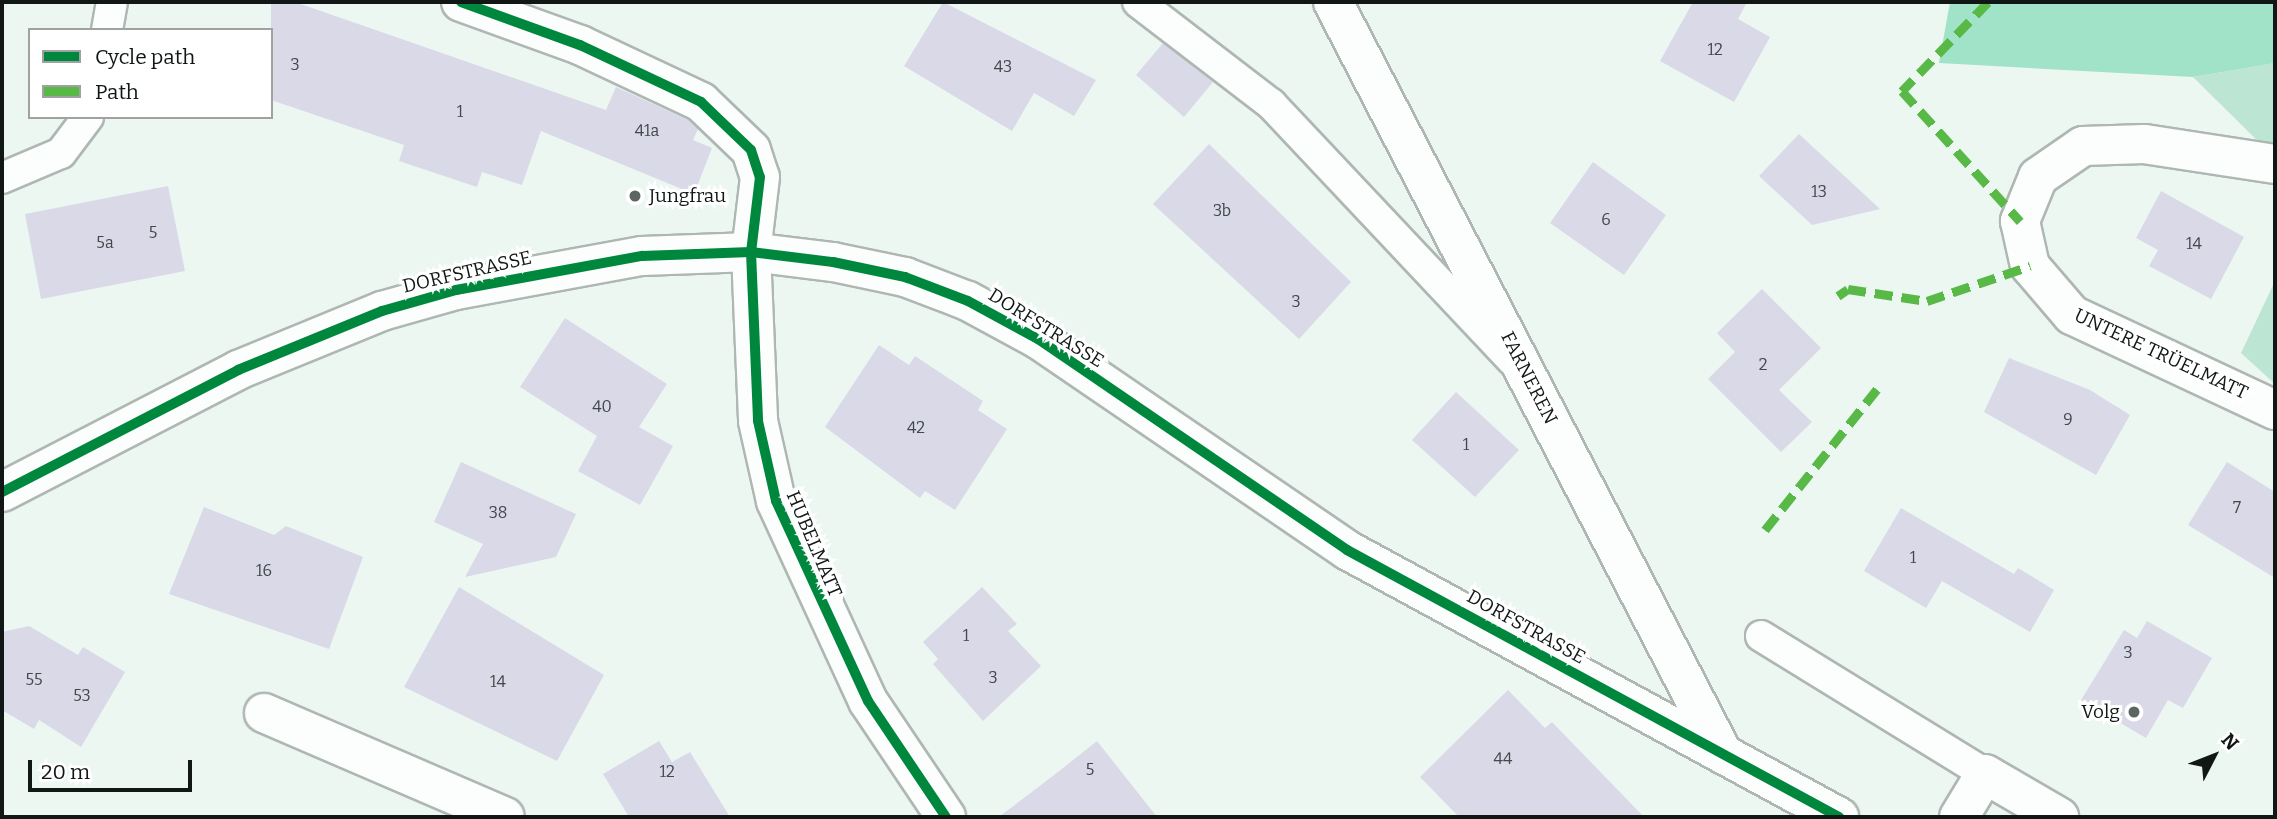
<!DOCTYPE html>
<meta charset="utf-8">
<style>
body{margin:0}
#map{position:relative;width:2277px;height:819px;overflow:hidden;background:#ecf7f2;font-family:Bitter,serif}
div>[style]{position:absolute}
.green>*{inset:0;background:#bde5d4}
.forest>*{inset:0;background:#a1e3c9}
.building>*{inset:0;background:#dad9e8}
.roads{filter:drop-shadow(2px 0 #afb7b3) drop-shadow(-2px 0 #afb7b3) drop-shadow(0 2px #afb7b3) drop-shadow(0 -2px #afb7b3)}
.service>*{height:30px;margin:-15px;padding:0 15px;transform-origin:15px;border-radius:15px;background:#fcfefd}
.minor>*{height:38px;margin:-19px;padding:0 19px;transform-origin:19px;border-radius:19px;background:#fcfefd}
.tertiary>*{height:38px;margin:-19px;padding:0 19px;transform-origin:19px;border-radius:19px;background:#fcfefd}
.quiet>*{height:9px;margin-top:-4.5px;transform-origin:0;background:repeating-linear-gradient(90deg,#58b947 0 18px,transparent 0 27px)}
.cycleway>*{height:10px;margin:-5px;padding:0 5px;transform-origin:5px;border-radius:5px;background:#00873e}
.dots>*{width:19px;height:19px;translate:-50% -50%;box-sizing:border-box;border:4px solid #fff;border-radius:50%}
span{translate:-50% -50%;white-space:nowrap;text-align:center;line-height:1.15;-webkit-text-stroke:6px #fff;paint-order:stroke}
.number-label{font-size:16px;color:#424849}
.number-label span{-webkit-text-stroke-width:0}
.poi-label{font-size:19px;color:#101714}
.left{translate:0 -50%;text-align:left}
.right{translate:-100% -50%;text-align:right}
.street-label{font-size:19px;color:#101714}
.frame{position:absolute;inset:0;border:4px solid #101714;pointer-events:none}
.legend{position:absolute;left:28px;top:28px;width:245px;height:91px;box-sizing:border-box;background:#fff;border:2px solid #9fa2a1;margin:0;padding:9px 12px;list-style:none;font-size:21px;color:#101714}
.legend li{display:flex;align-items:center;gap:14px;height:35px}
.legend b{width:35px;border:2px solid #9fa2a1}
.north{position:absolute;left:2179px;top:721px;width:70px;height:70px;-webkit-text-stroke:5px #fff;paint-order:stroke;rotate:48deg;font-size:19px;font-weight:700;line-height:28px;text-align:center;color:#101714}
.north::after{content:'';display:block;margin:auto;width:24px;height:32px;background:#101714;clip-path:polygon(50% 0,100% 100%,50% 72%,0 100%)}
.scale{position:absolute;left:28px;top:760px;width:164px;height:32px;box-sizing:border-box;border:4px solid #101714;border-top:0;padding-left:9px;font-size:21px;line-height:24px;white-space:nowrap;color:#101714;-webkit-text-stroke:5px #fff;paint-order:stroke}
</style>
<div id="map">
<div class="green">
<i style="clip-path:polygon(2275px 63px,2275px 158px,2193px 77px)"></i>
<i style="clip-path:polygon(2275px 281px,2275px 384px,2241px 353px)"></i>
</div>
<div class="forest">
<i style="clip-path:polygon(1950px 2px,2275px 2px,2275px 63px,2193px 77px,1939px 63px)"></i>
</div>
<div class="building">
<i style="clip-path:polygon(271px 2px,295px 2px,606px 110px,616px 87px,688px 120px,698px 129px,693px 140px,712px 148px,694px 194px,541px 131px,522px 185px,482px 172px,477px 187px,399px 161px,404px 145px,271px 100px)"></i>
<i style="clip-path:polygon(943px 2px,1096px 80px,1074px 116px,1034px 93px,1012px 131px,904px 66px)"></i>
<i style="clip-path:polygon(1693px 2px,1747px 2px,1738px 19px,1770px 37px,1734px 102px,1660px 61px)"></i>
<i style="clip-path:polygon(1163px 43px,1213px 82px,1184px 117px,1136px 75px)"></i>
<i style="clip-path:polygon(1799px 134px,1880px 209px,1812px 225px,1759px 176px)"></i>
<i style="clip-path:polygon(1209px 144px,1351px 282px,1299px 339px,1153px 204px)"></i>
<i style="clip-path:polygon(1593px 162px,1666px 215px,1624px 275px,1550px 223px)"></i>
<i style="clip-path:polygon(168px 186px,185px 271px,41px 299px,25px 214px)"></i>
<i style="clip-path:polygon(2161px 191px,2244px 237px,2211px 299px,2149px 266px,2158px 250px,2136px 238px)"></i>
<i style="clip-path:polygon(1762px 289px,1821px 348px,1779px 390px,1812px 422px,1781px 452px,1708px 379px,1735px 352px,1717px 333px)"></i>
<i style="clip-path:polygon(565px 318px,667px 384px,639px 427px,673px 446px,640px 505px,578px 471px,597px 436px,520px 387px)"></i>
<i style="clip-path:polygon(879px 345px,909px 365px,915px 356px,983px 401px,978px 410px,1007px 429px,955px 510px,925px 491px,920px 498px,825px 427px)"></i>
<i style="clip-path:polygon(2009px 358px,2090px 390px,2130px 415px,2096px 475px,1984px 412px)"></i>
<i style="clip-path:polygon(1456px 392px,1519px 450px,1475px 497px,1412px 440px)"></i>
<i style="clip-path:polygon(461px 462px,576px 514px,556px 557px,465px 577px,483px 544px,434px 522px)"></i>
<i style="clip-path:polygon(2227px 462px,2275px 492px,2275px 578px,2188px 525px)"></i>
<i style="clip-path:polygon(204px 507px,274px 535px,286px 526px,363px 557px,329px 649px,169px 594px)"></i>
<i style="clip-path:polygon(1901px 508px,2014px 574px,2018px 568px,2054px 590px,2030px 632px,1942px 581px,1926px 608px,1864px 571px)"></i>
<i style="clip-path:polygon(459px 587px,604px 675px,557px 761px,404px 687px)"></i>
<i style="clip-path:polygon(982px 587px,1017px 624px,1008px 631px,1041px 666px,983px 721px,933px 664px,938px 659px,923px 642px)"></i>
<i style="clip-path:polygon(2147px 621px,2212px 658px,2183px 708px,2168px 700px,2146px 738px,2081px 700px,2124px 630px,2137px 638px)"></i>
<i style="clip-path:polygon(29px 626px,78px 655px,83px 647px,125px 672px,81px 747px,39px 720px,34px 729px,2px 710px,2px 632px)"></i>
<i style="clip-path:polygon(1508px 690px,1545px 728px,1552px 722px,1644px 817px,1459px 817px,1420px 777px)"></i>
<i style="clip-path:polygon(659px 741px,672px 762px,690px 752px,730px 817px,629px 817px,603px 774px)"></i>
<i style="clip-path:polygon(1097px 741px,1157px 817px,999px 817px,1058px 772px)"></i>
</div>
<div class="roads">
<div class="service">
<i style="left:1138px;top:2px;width:168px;rotate:37.5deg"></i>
<i style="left:1271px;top:104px;width:352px;rotate:46.7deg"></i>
<i style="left:107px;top:30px;width:28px;rotate:-80deg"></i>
<i style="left:2px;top:178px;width:64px;rotate:-23deg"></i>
<i style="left:61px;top:153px;width:45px;rotate:-53.1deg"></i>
<i style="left:1761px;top:636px;width:263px;rotate:31.6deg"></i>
</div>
<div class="minor">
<i style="left:461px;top:2px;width:127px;rotate:19.9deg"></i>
<i style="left:580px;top:45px;width:134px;rotate:25.2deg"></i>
<i style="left:701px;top:102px;width:69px;rotate:43.8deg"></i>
<i style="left:751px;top:150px;width:28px;rotate:72deg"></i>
<i style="left:760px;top:177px;width:76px;rotate:96.8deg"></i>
<i style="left:751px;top:252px;width:169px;rotate:87.6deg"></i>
<i style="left:758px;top:421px;width:82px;rotate:77.3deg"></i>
<i style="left:776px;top:501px;width:220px;rotate:65.3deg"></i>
<i style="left:868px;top:701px;width:140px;rotate:56.1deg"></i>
<i style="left:1333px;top:2px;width:847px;rotate:62.59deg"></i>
<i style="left:2275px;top:164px;width:133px;rotate:-171.3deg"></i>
<i style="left:2144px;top:144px;width:61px;rotate:178.1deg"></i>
<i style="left:2083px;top:146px;width:55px;rotate:145.4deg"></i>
<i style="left:2038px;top:177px;width:48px;rotate:112.2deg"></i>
<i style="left:2020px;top:221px;width:46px;rotate:77.5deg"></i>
<i style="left:2030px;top:266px;width:65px;rotate:49.4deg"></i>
<i style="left:2072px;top:315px;width:224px;rotate:25.1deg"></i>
<i style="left:264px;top:713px;width:262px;rotate:23.3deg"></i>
<i style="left:1959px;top:817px;width:50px;rotate:-58.8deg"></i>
<i style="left:1985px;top:774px;width:86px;rotate:30.2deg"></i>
</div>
<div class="tertiary">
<i style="left:2px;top:492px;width:266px;rotate:-27.3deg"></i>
<i style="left:238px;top:370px;width:156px;rotate:-22.3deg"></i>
<i style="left:382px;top:311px;width:77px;rotate:-15.8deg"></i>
<i style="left:456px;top:290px;width:189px;rotate:-10.4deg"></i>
<i style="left:642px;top:256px;width:109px;rotate:-2.1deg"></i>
<i style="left:751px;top:252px;width:83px;rotate:7deg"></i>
<i style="left:833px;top:262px;width:74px;rotate:11.8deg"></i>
<i style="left:905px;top:277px;width:67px;rotate:20.9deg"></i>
<i style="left:968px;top:301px;width:80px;rotate:28.5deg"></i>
<i style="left:1038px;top:339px;width:374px;rotate:34.3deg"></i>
<i style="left:1347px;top:550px;width:560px;rotate:28.49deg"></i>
</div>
</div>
<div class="quiet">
<i style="left:1988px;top:2px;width:124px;rotate:134deg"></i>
<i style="left:1902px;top:91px;width:176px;rotate:47.8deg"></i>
<i style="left:1838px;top:296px;width:12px;rotate:-35deg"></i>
<i style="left:1848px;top:289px;width:80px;rotate:8.6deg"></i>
<i style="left:1927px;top:301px;width:109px;rotate:-18.8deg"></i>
<i style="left:1765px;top:530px;width:180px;rotate:-51.5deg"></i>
</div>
<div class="cycleway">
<i style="left:461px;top:2px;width:127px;rotate:19.9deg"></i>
<i style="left:580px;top:45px;width:134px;rotate:25.2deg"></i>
<i style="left:701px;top:102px;width:69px;rotate:43.8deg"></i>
<i style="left:751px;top:150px;width:28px;rotate:72deg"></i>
<i style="left:760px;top:177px;width:76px;rotate:96.8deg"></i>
<i style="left:751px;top:252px;width:169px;rotate:87.6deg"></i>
<i style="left:758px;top:421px;width:82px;rotate:77.3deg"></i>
<i style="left:776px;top:501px;width:220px;rotate:65.3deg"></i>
<i style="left:868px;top:701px;width:140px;rotate:56.1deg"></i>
<i style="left:2px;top:492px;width:266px;rotate:-27.3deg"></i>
<i style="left:238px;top:370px;width:156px;rotate:-22.3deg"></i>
<i style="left:382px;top:311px;width:77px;rotate:-15.8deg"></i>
<i style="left:456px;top:290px;width:189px;rotate:-10.4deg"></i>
<i style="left:642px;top:256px;width:109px;rotate:-2.1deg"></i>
<i style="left:751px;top:252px;width:83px;rotate:7deg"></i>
<i style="left:833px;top:262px;width:74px;rotate:11.8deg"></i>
<i style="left:905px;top:277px;width:67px;rotate:20.9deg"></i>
<i style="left:968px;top:301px;width:80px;rotate:28.5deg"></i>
<i style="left:1038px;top:339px;width:374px;rotate:34.3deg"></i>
<i style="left:1347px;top:550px;width:560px;rotate:28.49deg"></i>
</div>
<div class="dots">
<i style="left:635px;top:196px;background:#5d6562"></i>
<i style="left:2134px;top:712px;background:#5d6562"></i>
</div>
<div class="number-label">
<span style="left:1715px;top:50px">12</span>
<span style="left:295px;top:65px">3</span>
<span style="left:1003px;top:67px">43</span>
<span style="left:460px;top:112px">1</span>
<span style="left:647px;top:131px">41a</span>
<span style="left:1819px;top:192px">13</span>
<span style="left:1222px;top:211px">3b</span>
<span style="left:1606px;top:220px">6</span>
<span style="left:153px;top:233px">5</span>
<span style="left:105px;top:243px">5a</span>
<span style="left:2194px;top:244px">14</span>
<span style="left:1296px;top:302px">3</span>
<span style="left:1763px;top:365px">2</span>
<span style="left:602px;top:407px">40</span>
<span style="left:2068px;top:420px">9</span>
<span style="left:916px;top:428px">42</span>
<span style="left:1466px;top:445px">1</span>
<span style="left:2237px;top:508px">7</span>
<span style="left:498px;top:513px">38</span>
<span style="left:1913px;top:558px">1</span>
<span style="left:264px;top:571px">16</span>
<span style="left:966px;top:636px">1</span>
<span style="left:2128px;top:653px">3</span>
<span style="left:993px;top:678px">3</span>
<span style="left:34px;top:680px">55</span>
<span style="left:498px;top:682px">14</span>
<span style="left:82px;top:696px">53</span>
<span style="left:1503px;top:759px">44</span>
<span style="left:1090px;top:770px">5</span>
<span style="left:667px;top:772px">12</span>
</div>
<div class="poi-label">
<span class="left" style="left:649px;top:196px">Jungfrau</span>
<span class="right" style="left:2120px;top:712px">Volg</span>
</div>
<div class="street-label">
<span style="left:467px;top:272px;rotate:-13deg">DORFSTRASSE</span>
<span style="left:1046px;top:328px;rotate:32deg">DORFSTRASSE</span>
<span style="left:2161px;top:354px;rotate:25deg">UNTERE TRÜELMATT</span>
<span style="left:1529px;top:378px;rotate:63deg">FARNEREN</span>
<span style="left:814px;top:544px;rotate:67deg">HUBELMATT</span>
<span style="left:1526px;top:627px;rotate:29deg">DORFSTRASSE</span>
</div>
<div class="frame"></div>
<ul class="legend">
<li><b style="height:9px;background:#00873e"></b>Cycle path</li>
<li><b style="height:9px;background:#58b947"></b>Path</li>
</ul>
<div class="north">N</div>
<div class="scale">20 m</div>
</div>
